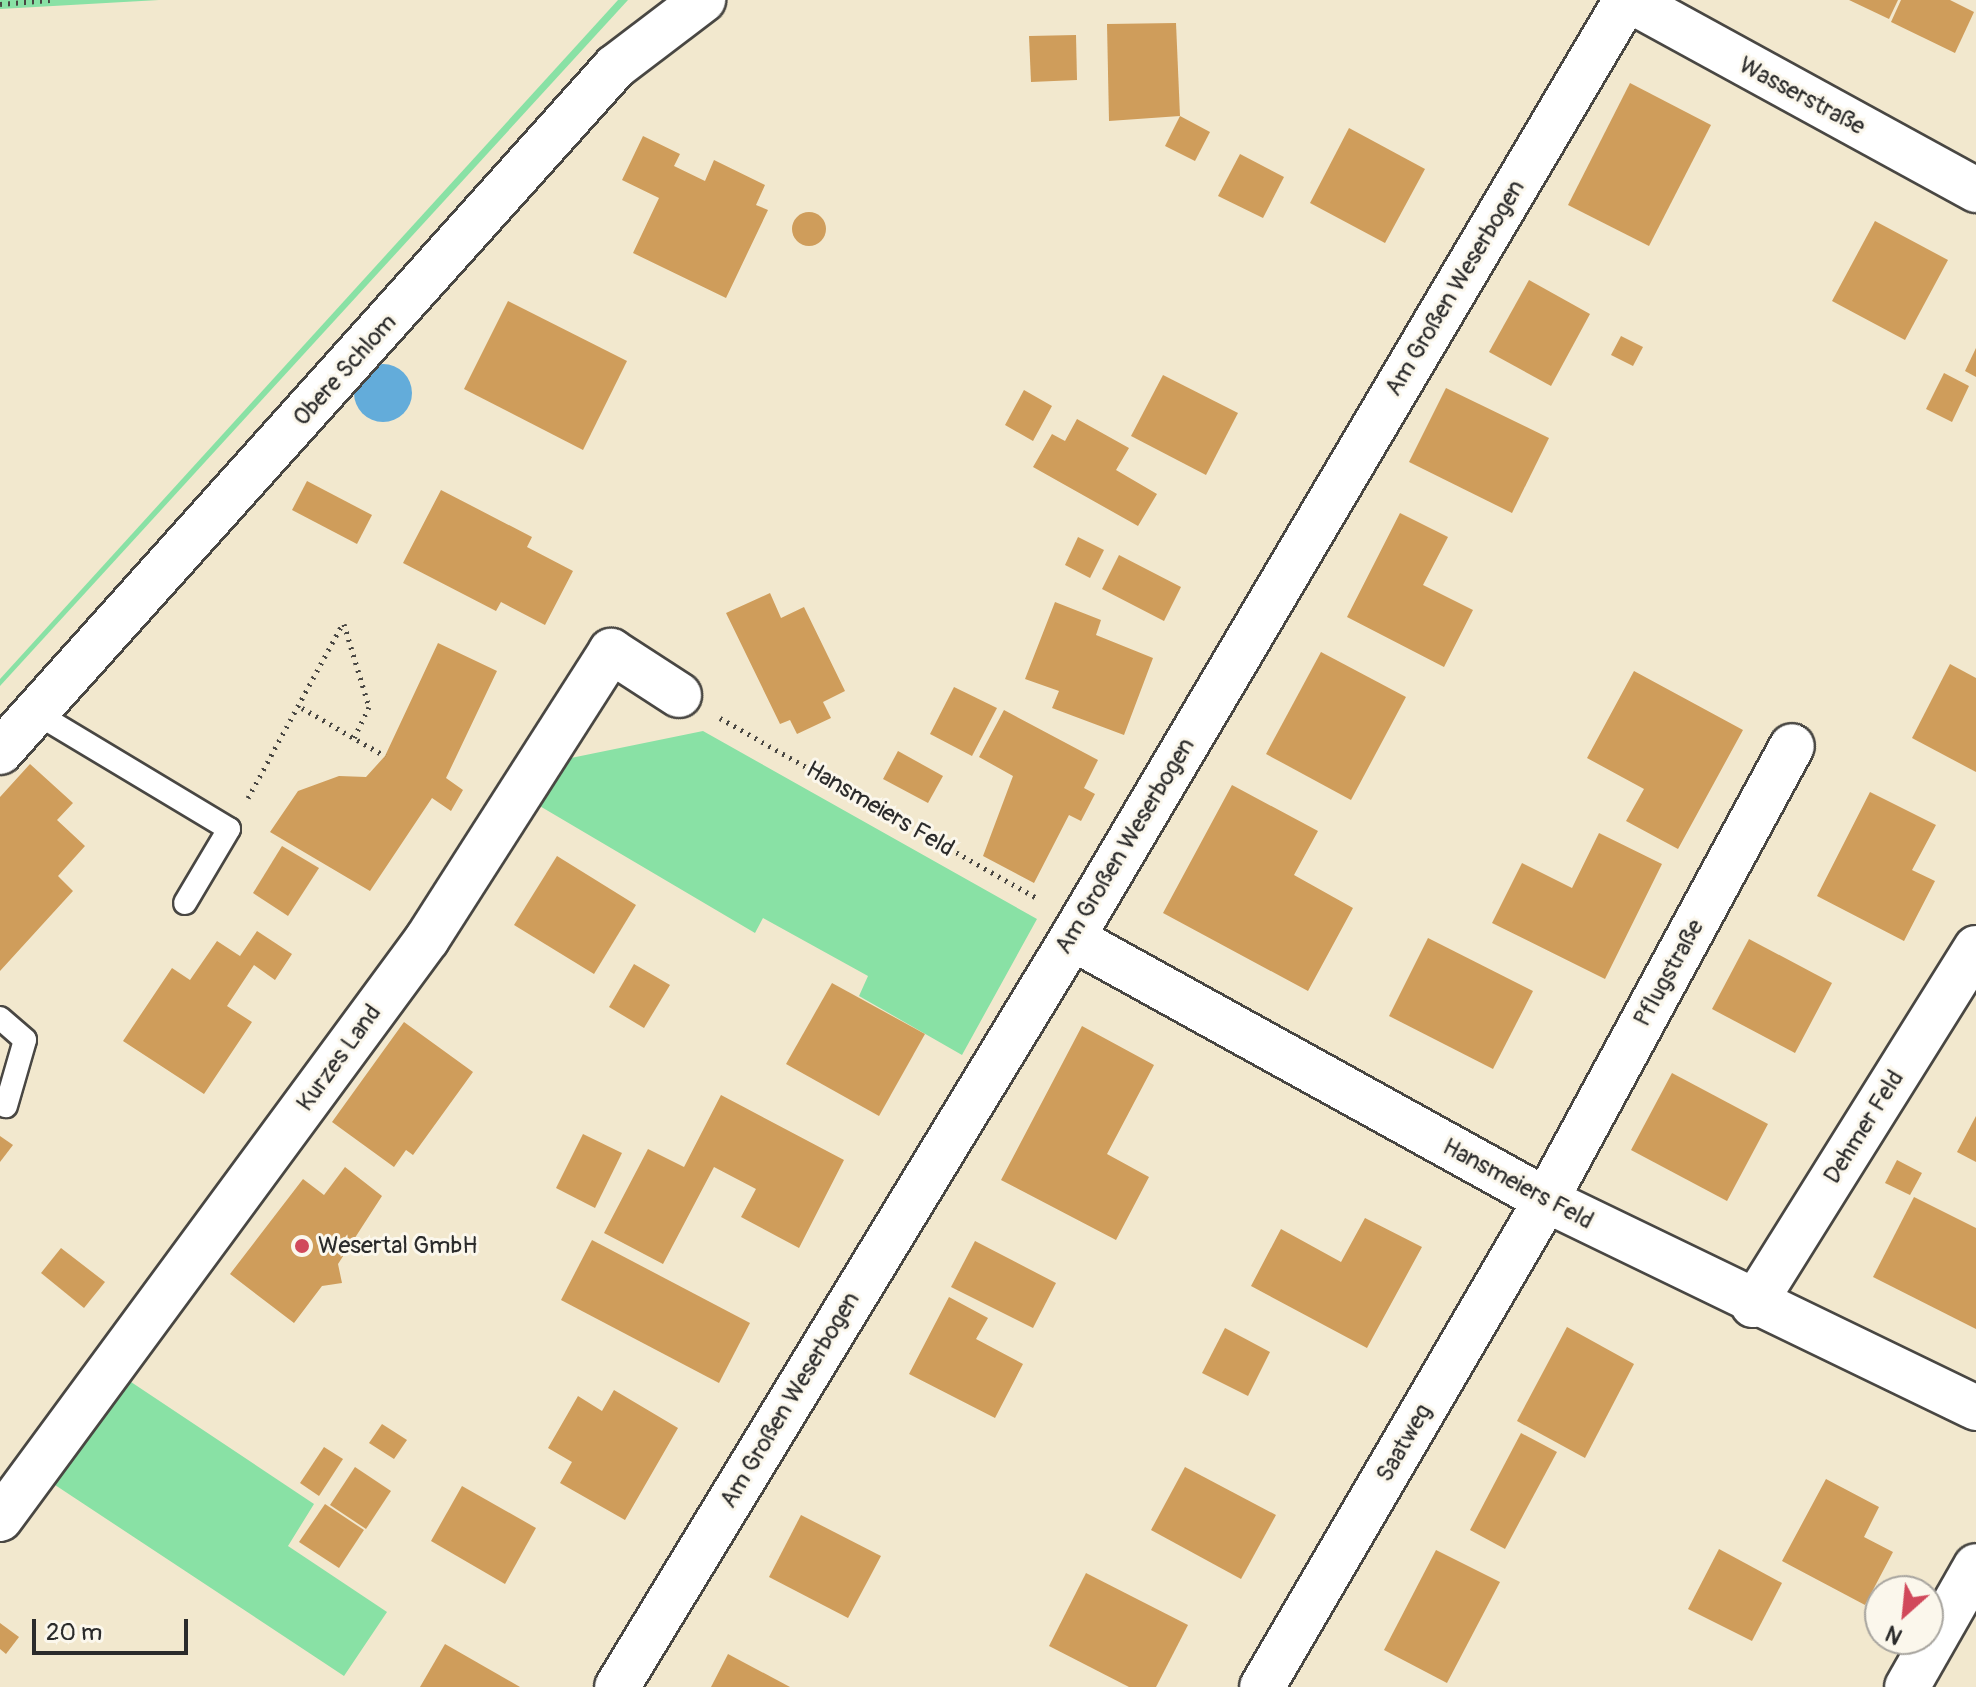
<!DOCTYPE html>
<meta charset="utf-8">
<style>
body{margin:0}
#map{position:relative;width:1976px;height:1687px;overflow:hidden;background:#f2e8ce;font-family:Pangolin,sans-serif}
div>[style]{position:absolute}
.green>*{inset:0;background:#89e1a5}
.water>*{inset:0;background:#63acda}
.round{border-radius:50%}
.building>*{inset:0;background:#cf9d5b}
.path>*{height:5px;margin-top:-2.5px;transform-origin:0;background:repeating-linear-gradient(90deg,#494743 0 2px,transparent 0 8px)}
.roads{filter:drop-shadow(2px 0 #494743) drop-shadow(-2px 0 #494743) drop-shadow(0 2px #494743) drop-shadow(0 -2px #494743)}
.lane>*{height:22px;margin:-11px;padding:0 11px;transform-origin:11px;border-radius:11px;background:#fff}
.street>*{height:44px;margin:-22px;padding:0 22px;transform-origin:22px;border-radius:22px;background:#fff}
.dots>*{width:22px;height:22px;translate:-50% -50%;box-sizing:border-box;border:4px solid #fbf7ec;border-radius:50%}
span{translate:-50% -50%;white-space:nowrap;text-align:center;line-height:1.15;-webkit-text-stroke:6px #fbf7ec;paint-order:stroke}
.street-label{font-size:24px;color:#2b2b2b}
.poi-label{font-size:24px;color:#2b2b2b}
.left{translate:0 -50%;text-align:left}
.north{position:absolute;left:1864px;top:1575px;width:80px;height:80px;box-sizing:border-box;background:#fbf7ec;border:2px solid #a8a59f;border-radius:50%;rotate:207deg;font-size:22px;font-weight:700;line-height:32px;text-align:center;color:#2b2b2b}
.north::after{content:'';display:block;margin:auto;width:28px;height:36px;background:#d1495b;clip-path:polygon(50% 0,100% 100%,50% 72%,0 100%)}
.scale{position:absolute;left:32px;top:1619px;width:156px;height:36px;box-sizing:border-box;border:4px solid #2b2b2b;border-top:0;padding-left:10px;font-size:24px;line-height:28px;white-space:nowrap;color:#2b2b2b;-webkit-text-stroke:6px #fbf7ec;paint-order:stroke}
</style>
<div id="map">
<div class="green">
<i style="clip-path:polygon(0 0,159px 0,0 9px)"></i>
<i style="clip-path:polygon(618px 0,628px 0,0 686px,0 679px)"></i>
<i style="clip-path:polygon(703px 731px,1037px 919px,962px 1055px,859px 996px,868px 976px,763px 918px,755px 933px,538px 805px,566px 759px)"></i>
<i style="clip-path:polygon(119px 1374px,314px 1504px,288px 1546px,387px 1612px,344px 1676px,49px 1481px)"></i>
</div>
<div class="water">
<i class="round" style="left:354px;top:364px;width:58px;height:58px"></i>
</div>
<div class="building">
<i style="clip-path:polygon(1849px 0,1898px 0,1889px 19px)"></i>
<i style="clip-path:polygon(1901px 0,1950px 0,1974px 12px,1955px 53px,1891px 22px)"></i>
<i style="clip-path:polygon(1176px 23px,1180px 116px,1109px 121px,1107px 24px)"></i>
<i style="clip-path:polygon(1076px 35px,1077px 80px,1031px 82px,1029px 36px)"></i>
<i style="clip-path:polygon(1630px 83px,1711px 125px,1649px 246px,1568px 205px)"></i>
<i style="clip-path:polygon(1180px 116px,1210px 132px,1195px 161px,1165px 146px)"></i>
<i style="clip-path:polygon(1349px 128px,1425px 169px,1385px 243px,1310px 203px)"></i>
<i style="clip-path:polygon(643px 136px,680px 154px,674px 166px,705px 181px,714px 160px,765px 185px,756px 205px,768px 210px,726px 298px,633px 253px,659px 198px,622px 180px)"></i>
<i style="clip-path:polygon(1240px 154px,1284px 177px,1263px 218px,1218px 196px)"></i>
<i class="round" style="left:792px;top:212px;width:34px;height:34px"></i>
<i style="clip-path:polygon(1875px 221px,1948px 260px,1905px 340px,1832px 301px)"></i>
<i style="clip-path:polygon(1529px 280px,1590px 314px,1551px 386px,1489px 352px)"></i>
<i style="clip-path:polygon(508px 301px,627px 361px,583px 450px,464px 389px)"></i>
<i style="clip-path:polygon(1621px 336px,1643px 347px,1633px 366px,1611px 355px)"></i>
<i style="clip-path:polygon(1976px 348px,1976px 377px,1965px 371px)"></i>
<i style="clip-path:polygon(1944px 373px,1969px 386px,1952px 422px,1926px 409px)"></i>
<i style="clip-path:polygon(1163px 375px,1238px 413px,1206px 475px,1131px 436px)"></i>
<i style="clip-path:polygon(1446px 388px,1549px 438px,1512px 513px,1409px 462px)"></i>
<i style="clip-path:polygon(1024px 390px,1052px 406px,1033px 441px,1005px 425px)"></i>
<i style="clip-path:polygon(1077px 419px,1129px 448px,1116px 470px,1157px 494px,1138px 526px,1033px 467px,1052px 434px,1065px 441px)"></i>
<i style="clip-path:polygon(307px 481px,372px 515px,357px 544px,292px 510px)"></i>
<i style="clip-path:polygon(441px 490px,532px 537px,527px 547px,573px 571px,545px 625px,501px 602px,496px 611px,403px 563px)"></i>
<i style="clip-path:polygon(1400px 513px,1448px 537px,1423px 585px,1473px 610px,1444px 667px,1347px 617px)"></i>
<i style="clip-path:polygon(1078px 537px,1104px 550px,1090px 578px,1065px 565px)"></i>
<i style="clip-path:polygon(1119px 555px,1181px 587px,1164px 621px,1102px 589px)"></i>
<i style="clip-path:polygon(770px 593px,781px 618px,804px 607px,845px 691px,823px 702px,831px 718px,797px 734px,790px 720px,780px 724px,726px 613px)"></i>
<i style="clip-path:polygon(1055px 602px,1101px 620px,1096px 635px,1153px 658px,1124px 735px,1052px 708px,1059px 691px,1025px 679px)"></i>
<i style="clip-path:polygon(438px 643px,497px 671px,446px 778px,463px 790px,451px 811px,432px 798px,370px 891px,270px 832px,298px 791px,339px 776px,366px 777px,385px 756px)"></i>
<i style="clip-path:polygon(1321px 652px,1406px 697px,1351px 800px,1266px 754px)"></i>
<i style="clip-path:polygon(1950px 664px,1976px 678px,1976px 772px,1912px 738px)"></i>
<i style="clip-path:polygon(1634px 671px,1743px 730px,1678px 849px,1626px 821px,1644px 789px,1587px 758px)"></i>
<i style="clip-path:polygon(954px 687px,997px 708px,972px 756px,930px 734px)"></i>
<i style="clip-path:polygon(1004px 710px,1098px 760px,1084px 788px,1095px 794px,1081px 821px,1069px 815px,1034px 883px,983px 856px,1013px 776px,979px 757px)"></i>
<i style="clip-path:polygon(898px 751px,943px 776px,928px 803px,883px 779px)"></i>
<i style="clip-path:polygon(30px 764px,73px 803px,57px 820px,85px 846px,58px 876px,73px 891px,0 971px,0 797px)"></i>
<i style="clip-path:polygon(1232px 785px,1318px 831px,1294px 875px,1353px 908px,1308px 991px,1163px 913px)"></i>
<i style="clip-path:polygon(1870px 792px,1936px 825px,1912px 870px,1935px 881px,1904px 941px,1817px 896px)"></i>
<i style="clip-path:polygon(1599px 833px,1662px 864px,1605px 979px,1492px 923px,1522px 863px,1572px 888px)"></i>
<i style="clip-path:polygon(282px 846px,319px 868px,288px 916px,253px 893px)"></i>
<i style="clip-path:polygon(557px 856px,636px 905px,594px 974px,514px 925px)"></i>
<i style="clip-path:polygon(257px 931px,292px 954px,275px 980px,254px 965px,227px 1006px,252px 1022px,204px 1094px,123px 1041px,172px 968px,190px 980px,217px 941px,240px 956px)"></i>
<i style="clip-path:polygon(1428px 938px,1533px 991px,1493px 1069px,1389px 1016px)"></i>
<i style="clip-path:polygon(1749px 939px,1832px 983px,1795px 1053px,1712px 1009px)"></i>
<i style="clip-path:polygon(634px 964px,670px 985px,644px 1028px,609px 1007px)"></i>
<i style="clip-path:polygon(832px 983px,925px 1034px,879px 1116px,786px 1064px)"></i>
<i style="clip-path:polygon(404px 1022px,473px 1072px,413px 1155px,406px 1150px,394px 1167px,332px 1122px)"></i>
<i style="clip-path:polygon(1082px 1026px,1154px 1065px,1107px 1154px,1149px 1177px,1116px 1240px,1001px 1180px)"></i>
<i style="clip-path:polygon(1672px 1073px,1768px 1124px,1727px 1201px,1631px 1150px)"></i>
<i style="clip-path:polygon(721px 1095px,844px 1160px,799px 1248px,741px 1217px,756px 1189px,714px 1167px,663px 1264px,604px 1233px,648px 1149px,684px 1167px)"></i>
<i style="clip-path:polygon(1976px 1116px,1976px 1162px,1957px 1152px)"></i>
<i style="clip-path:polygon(583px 1134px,622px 1153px,595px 1208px,556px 1188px)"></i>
<i style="clip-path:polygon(0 1136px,13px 1145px,0 1162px)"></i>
<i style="clip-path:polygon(1897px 1160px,1922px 1173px,1910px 1195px,1885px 1183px)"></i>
<i style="clip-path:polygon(345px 1167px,382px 1196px,338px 1264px,342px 1283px,322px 1286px,294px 1323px,230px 1274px,303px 1179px,324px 1195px)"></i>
<i style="clip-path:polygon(1914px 1197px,1976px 1228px,1976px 1329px,1873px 1277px)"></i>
<i style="clip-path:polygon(1365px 1218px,1422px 1247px,1367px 1348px,1251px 1286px,1281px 1229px,1341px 1262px)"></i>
<i style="clip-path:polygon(592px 1240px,750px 1323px,719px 1383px,561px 1300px)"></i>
<i style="clip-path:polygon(975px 1241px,1056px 1283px,1033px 1328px,951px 1287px)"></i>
<i style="clip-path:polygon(61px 1248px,105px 1282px,84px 1308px,41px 1273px)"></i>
<i style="clip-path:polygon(949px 1297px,988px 1318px,976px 1339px,1023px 1364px,995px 1418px,909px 1374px)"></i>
<i style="clip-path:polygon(1567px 1327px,1634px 1364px,1585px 1458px,1517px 1421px)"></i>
<i style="clip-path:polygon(1225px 1328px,1270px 1352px,1248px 1396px,1202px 1373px)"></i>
<i style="clip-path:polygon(614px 1390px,678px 1428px,625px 1520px,560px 1483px,572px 1462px,548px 1448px,578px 1396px,602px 1411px)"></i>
<i style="clip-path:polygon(382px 1424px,407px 1440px,394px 1459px,369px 1443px)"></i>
<i style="clip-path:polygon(1521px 1433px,1557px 1452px,1505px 1549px,1470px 1530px)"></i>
<i style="clip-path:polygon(324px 1447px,343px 1459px,319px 1496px,300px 1483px)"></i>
<i style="clip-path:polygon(355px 1467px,391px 1491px,366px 1529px,330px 1505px)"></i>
<i style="clip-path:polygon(1185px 1467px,1276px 1515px,1241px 1579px,1151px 1530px)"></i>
<i style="clip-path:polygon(1826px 1479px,1879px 1507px,1864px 1537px,1893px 1552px,1865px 1605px,1782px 1561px)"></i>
<i style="clip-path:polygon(462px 1486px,536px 1528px,505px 1584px,431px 1541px)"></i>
<i style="clip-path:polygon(325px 1504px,364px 1530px,339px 1568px,299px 1542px)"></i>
<i style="clip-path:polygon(801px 1515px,881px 1556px,848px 1618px,769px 1577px)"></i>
<i style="clip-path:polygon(1719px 1549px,1782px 1583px,1752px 1641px,1688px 1609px)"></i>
<i style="clip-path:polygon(1436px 1550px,1500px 1582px,1447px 1683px,1384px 1650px)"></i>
<i style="clip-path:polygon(1086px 1573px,1188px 1625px,1156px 1687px,1129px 1687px,1049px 1646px)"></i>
<i style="clip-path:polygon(0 1623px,19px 1637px,6px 1654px,0 1649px)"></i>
<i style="clip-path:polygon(445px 1644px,520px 1687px,420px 1687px)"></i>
<i style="clip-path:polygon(728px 1654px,790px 1687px,711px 1687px)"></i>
</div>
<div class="path">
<i style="left:0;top:4px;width:50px;rotate:-4.6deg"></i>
<i style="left:344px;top:624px;width:87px;rotate:73.2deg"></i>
<i style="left:369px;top:707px;width:34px;rotate:116deg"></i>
<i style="left:302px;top:708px;width:96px;rotate:30deg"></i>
<i style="left:720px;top:718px;width:366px;rotate:29.6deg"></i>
<i style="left:248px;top:798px;width:199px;rotate:-61.5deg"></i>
</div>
<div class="roads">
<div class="lane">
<i style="left:36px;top:713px;width:225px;rotate:31deg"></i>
<i style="left:229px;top:829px;width:86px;rotate:120.7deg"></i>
<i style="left:0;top:1018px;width:33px;rotate:41deg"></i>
<i style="left:25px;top:1040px;width:69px;rotate:106.1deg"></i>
</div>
<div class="street">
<i style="left:1629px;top:0;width:396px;rotate:28.7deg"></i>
<i style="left:0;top:752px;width:921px;rotate:-48.08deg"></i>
<i style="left:615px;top:67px;width:111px;rotate:-37.3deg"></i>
<i style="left:1072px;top:938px;width:542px;rotate:28.93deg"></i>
<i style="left:1546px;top:1200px;width:478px;rotate:25.8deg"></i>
<i style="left:1753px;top:1305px;width:421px;rotate:-58deg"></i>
<i style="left:0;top:1519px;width:720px;rotate:-53.64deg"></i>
<i style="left:427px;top:939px;width:342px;rotate:-57.4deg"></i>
<i style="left:611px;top:651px;width:81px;rotate:32.9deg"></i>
<i style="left:617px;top:1687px;width:876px;rotate:-58.72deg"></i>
<i style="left:1072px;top:938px;width:1089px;rotate:-59.43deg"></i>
<i style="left:1262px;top:1687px;width:564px;rotate:-59.75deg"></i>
<i style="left:1546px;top:1200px;width:516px;rotate:-61.55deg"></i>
<i style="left:1907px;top:1687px;width:139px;rotate:-60.3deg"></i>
</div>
</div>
<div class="dots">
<i style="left:302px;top:1246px;background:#d1495b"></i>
</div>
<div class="street-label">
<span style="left:1802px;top:96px;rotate:28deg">Wasserstraße</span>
<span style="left:1455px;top:288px;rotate:-59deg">Am Großen Weserbogen</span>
<span style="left:345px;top:370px;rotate:-48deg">Obere Schlom</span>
<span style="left:880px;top:809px;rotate:30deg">Hansmeiers Feld</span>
<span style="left:1125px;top:846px;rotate:-59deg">Am Großen Weserbogen</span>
<span style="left:1669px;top:973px;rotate:-61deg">Pflugstraße</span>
<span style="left:339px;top:1058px;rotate:-54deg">Kurzes Land</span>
<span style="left:1864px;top:1127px;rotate:-58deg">Dehmer Feld</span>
<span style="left:1518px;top:1184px;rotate:28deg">Hansmeiers Feld</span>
<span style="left:790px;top:1400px;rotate:-59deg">Am Großen Weserbogen</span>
<span style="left:1404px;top:1443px;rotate:-60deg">Saatweg</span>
</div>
<div class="poi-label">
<span class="left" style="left:318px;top:1246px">Wesertal GmbH</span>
</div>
<div class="north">N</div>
<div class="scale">20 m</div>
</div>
